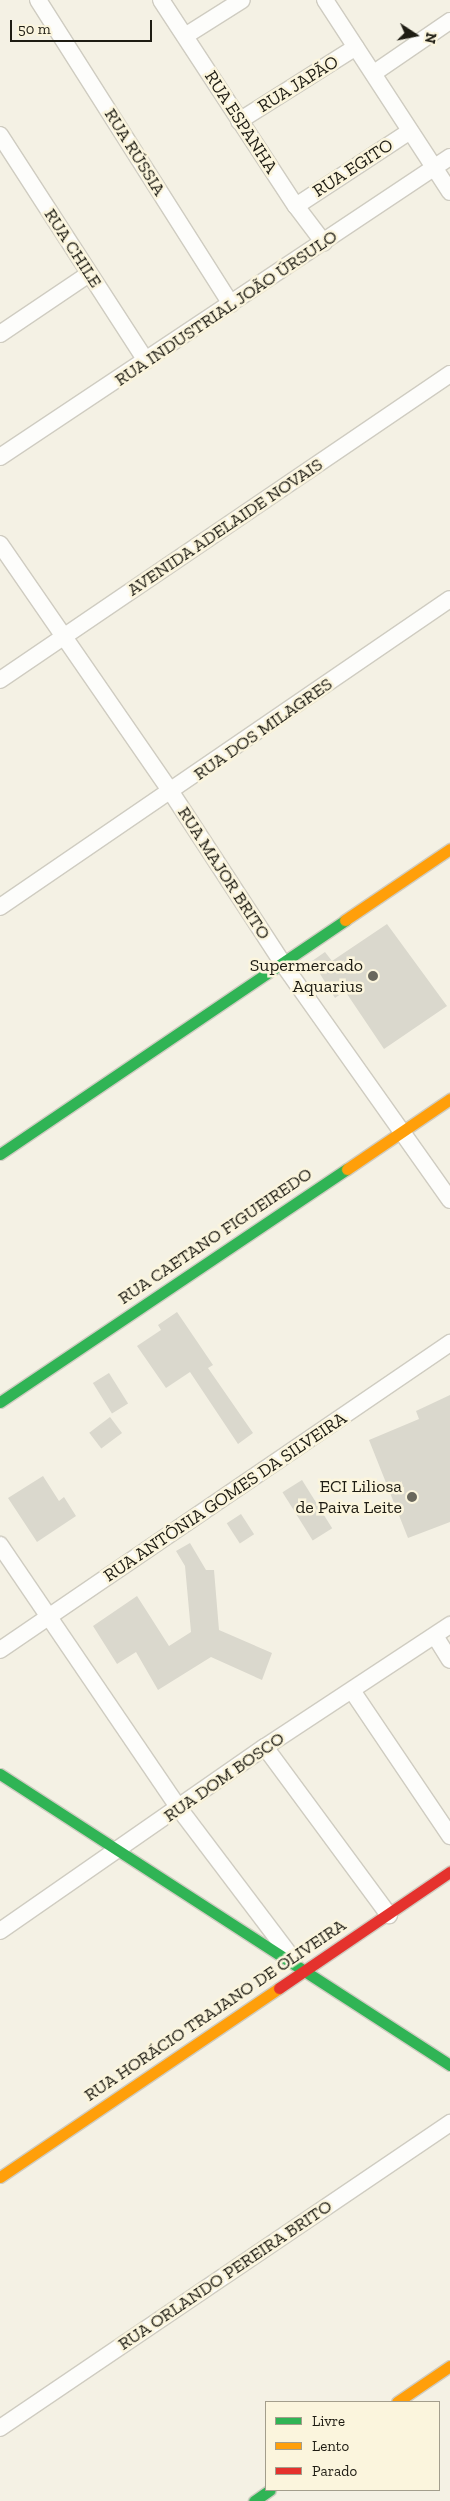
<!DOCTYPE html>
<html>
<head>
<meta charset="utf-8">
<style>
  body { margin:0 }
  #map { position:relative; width:450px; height:2501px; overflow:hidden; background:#f4f1e4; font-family:"Zilla Slab",serif }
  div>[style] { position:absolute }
  .building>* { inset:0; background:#dad8cd; transform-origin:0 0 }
  .roads { filter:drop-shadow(1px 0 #cfccc1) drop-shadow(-1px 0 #cfccc1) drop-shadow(0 1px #cfccc1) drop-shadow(0 -1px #cfccc1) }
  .street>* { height:16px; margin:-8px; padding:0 8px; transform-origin:8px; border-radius:8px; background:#fdfdfb }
  .fast>* { height:11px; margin:-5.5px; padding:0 5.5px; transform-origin:5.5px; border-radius:5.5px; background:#30b455 }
  .slow>* { height:11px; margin:-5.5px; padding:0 5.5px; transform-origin:5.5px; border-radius:5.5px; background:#ff9f0a }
  .jam>* { height:11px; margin:-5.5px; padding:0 5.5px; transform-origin:5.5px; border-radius:5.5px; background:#e5322d }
  .dots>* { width:14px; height:14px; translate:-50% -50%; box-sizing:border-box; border:2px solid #fbf5dd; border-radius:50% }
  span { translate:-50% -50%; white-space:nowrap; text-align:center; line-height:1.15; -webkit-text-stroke:5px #fbf5dd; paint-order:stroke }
  .street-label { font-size:18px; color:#1e1c13 }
  .poi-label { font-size:18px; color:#1e1c13 }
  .right { translate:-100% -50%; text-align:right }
  .legend { position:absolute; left:265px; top:2401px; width:175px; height:90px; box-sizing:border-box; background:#fbf5dd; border:1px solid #a39e8c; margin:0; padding:6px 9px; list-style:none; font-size:15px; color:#1e1c13 }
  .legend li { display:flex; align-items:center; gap:10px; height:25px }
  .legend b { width:25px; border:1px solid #a39e8c }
  .north { position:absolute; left:390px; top:10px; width:50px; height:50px; -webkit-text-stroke:4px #fbf5dd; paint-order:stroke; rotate:101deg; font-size:14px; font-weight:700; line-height:20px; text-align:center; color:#1e1c13 }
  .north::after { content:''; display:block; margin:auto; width:18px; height:22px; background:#1e1c13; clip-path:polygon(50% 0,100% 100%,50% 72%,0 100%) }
  .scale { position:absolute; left:10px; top:20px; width:142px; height:22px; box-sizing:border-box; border:2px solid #1e1c13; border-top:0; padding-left:6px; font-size:15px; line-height:18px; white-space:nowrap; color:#1e1c13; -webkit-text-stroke:4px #fbf5dd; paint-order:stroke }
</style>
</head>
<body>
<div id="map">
  <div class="building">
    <div style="clip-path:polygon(387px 924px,447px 1006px,384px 1049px,345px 991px,335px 998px,312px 961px,325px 952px,332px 961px)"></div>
    <div style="clip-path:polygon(177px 1312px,213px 1365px,208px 1368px,253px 1433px,238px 1444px,190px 1372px,166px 1388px,137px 1346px,161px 1330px,158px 1325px)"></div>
    <div style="left:109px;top:1373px;width:36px;height:19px;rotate:58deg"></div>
    <div style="clip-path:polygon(450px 1395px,450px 1522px,408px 1538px,369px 1440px,419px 1419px,416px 1411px)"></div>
    <div style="left:110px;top:1417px;width:20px;height:26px;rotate:53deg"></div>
    <div style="clip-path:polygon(43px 1476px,59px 1501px,64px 1497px,76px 1516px,37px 1542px,8px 1498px)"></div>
    <div style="left:302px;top:1480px;width:57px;height:23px;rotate:58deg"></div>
    <div style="left:241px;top:1514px;width:24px;height:17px;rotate:57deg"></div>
    <div style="clip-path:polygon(190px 1543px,206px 1570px,214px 1570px,219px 1630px,272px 1653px,262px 1680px,211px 1657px,158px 1690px,136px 1652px,117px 1664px,93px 1626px,137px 1596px,169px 1646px,191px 1632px,185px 1566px,176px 1551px)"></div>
  </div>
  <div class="roads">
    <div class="street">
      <div style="left:38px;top:0;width:360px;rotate:57.6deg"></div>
      <div style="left:161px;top:0;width:246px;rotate:56.8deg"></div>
      <div style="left:296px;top:206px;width:46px;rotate:52.9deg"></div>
      <div style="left:325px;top:0;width:229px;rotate:56.9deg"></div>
      <div style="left:185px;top:36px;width:67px;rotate:-32.3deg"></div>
      <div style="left:374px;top:73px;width:92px;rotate:-34.4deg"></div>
      <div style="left:239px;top:121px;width:138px;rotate:-32.3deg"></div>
      <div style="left:0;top:135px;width:269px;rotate:57.1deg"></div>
      <div style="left:296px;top:206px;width:136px;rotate:-33.3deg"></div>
      <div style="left:0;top:334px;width:107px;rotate:-34deg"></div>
      <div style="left:0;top:457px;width:541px;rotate:-33.69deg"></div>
      <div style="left:0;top:544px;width:301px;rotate:55.4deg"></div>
      <div style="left:171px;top:792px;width:205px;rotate:56.9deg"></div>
      <div style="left:283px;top:964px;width:289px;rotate:54.7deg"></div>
      <div style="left:0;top:680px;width:544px;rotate:-34.22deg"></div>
      <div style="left:0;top:907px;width:545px;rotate:-34.39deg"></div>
      <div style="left:0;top:1545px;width:317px;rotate:55.8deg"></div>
      <div style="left:178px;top:1807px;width:191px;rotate:52.9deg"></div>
      <div style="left:435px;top:1636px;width:28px;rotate:58deg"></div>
      <div style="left:0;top:1650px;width:545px;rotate:-34.3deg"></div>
      <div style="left:353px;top:1692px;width:174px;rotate:56deg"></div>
      <div style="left:265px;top:1747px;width:209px;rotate:53.6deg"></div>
      <div style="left:0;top:1931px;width:323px;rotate:-34.8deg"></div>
      <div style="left:265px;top:1747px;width:222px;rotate:-33.4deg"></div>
      <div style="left:0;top:2428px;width:544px;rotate:-34.13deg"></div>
    </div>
    <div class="fast">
      <div style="left:0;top:1154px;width:417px;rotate:-34.1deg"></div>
      <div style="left:0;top:1402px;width:418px;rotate:-33.9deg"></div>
      <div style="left:0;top:1774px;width:536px;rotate:32.89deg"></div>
      <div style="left:254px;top:2501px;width:19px;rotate:-35deg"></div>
    </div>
    <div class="slow">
      <div style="left:345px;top:920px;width:127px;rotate:-34.1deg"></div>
      <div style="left:347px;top:1169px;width:125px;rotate:-34.2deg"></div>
      <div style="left:0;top:2177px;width:337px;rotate:-34.1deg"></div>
      <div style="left:397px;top:2402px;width:64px;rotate:-34.2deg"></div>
    </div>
    <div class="jam">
      <div style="left:279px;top:1988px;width:207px;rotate:-34.2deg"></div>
    </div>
  </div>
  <div class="dots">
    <div style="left:373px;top:976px;background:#69675c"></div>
    <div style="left:412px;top:1497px;background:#69675c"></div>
  </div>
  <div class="street-label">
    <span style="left:298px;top:84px;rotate:-32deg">RUA JAPÃO</span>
    <span style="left:241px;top:122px;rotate:57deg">RUA ESPANHA</span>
    <span style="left:135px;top:152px;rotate:58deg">RUA RÚSSIA</span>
    <span style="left:353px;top:168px;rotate:-33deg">RUA EGITO</span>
    <span style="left:73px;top:248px;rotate:57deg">RUA CHILE</span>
    <span style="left:226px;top:308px;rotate:-34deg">RUA INDUSTRIAL JOÃO ÚRSULO</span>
    <span style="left:225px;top:527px;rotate:-34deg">AVENIDA ADELAIDE NOVAIS</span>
    <span style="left:263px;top:729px;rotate:-35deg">RUA DOS MILAGRES</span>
    <span style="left:224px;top:873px;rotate:57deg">RUA MAJOR BRITO</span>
    <span style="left:215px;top:1236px;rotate:-34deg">RUA CAETANO FIGUEIREDO</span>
    <span style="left:225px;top:1497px;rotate:-34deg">RUA ANTÔNIA GOMES DA SILVEIRA</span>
    <span style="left:224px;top:1777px;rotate:-35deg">RUA DOM BOSCO</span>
    <span style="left:215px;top:2010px;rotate:-34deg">RUA HORÁCIO TRAJANO DE OLIVEIRA</span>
    <span style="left:225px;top:2275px;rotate:-34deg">RUA ORLANDO PEREIRA BRITO</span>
  </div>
  <div class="poi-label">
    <span class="right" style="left:363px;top:976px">Supermercado<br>Aquarius</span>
    <span class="right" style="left:402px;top:1497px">ECI Liliosa<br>de Paiva Leite</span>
  </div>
  <ul class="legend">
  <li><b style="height:6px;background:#30b455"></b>Livre</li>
  <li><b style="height:6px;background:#ff9f0a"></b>Lento</li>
  <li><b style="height:6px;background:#e5322d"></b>Parado</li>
  </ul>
  <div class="north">N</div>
  <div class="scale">50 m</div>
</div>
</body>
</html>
